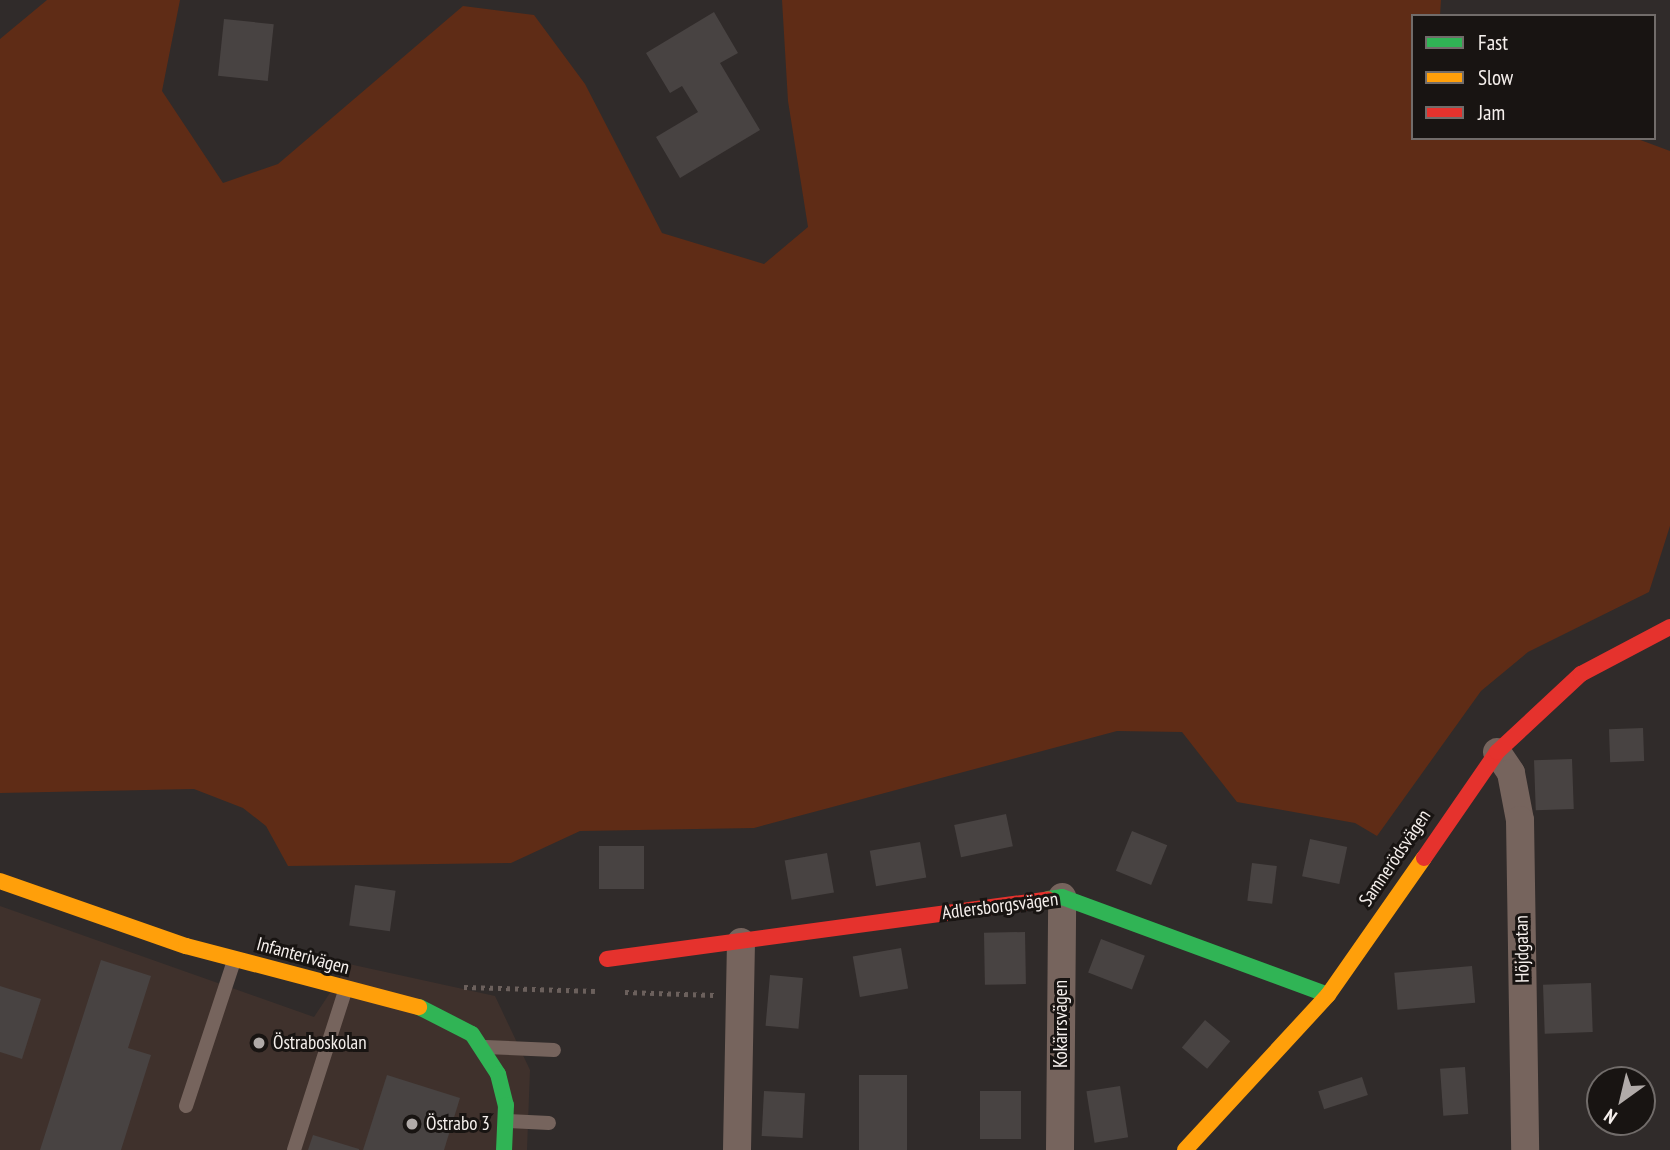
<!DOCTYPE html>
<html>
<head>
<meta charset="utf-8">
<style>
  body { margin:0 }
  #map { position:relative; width:1670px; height:1150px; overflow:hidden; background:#302b2a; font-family:"PT Sans Narrow",sans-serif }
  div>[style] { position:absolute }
  .built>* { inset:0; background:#3f312c }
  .green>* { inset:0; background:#5f2c16 }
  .building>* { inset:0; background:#484342; transform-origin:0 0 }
  .path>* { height:4.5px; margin-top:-2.25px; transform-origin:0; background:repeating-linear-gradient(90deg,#6b605c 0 3.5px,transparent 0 8.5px) }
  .lane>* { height:14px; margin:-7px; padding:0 7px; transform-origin:7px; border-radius:7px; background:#76645d }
  .street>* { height:28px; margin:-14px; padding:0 14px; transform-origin:14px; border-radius:14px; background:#76645d }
  .fast>* { height:16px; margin:-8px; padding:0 8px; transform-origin:8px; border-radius:8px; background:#30b455 }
  .slow>* { height:16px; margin:-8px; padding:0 8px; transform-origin:8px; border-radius:8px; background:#ff9f0a }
  .jam>* { height:16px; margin:-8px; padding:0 8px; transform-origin:8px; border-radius:8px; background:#e5322d }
  .dots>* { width:19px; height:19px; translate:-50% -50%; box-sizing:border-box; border:4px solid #181412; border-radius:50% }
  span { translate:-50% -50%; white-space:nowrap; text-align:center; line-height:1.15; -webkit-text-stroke:6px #181412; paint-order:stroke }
  .street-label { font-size:19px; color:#f6f0ed }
  .poi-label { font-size:19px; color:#f6f0ed }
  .left { translate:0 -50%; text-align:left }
  .legend { position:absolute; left:1411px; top:14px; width:245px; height:126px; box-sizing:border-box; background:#181412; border:2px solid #716c6a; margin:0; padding:9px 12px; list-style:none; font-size:21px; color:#f6f0ed }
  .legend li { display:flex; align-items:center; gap:14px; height:35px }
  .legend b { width:35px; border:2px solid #716c6a }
  .north { position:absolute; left:1586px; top:1066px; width:70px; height:70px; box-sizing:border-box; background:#181412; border:2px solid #716c6a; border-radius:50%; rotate:214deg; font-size:19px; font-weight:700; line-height:28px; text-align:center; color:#f6f0ed }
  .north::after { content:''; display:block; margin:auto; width:24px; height:32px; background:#b1aba9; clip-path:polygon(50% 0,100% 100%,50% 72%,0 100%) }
</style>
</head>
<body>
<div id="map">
  <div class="built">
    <div style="clip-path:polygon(0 906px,314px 1017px,349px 964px,495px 996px,530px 1070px,527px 1150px,0 1150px)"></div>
  </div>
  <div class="green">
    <div style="clip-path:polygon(47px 0,180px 0,162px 91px,223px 183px,278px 164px,463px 6px,534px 15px,585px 84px,662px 233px,764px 264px,808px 227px,788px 101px,782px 0,1441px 0,1440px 16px,1413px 16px,1413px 138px,1635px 138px,1670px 151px,1670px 526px,1649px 592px,1528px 652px,1481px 691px,1377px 836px,1355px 823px,1237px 802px,1182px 732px,1117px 731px,754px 828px,580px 831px,511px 863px,288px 866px,266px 826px,243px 808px,194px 789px,0 793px,0 39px)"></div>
  </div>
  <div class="building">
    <div style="clip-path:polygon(714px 12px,738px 53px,720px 63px,760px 130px,680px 178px,656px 137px,698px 112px,682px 86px,670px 93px,646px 53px)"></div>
    <div style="left:224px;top:19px;width:50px;height:57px;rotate:6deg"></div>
    <div style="left:1643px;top:728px;width:33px;height:34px;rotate:88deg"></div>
    <div style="left:1572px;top:759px;width:50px;height:38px;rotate:88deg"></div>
    <div style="left:1006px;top:814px;width:33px;height:53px;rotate:78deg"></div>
    <div style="left:1132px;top:831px;width:38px;height:43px;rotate:22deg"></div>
    <div style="left:1310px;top:839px;width:38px;height:38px;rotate:12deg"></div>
    <div style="left:920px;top:842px;width:36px;height:51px;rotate:80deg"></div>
    <div style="left:599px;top:846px;width:45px;height:43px"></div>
    <div style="left:827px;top:853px;width:40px;height:43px;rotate:80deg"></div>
    <div style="left:1252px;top:863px;width:25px;height:38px;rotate:7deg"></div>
    <div style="left:355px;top:885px;width:41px;height:41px;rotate:8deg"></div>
    <div style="left:1025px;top:932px;width:52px;height:41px;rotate:89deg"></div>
    <div style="left:1101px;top:939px;width:47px;height:36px;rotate:21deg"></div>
    <div style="left:901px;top:948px;width:41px;height:49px;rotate:80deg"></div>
    <div style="clip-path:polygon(101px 960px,151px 976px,128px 1048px,151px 1055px,121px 1150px,40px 1150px)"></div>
    <div style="left:1472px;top:966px;width:37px;height:78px;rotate:85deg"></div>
    <div style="left:770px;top:975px;width:33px;height:51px;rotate:5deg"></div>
    <div style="left:1591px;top:983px;width:49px;height:48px;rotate:88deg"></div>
    <div style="clip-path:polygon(0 986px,41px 999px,22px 1059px,0 1052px)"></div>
    <div style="left:1205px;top:1020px;width:33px;height:36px;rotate:40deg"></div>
    <div style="left:1465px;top:1067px;width:47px;height:25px;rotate:86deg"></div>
    <div style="clip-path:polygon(387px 1075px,460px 1098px,444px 1150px,363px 1150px)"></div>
    <div style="left:907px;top:1075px;width:75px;height:48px;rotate:90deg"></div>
    <div style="left:1362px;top:1077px;width:19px;height:46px;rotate:72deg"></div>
    <div style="left:1120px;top:1086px;width:52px;height:34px;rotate:81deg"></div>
    <div style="left:764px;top:1091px;width:41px;height:45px;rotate:3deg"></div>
    <div style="left:980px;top:1091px;width:41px;height:48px"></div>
    <div style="clip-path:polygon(313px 1135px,359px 1149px,359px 1150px,308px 1150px)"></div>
  </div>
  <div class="path">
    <div style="left:464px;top:987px;width:131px;rotate:1.7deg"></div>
    <div style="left:625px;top:992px;width:89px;rotate:1.9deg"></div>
  </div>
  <div class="lane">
    <div style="left:485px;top:1047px;width:69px;rotate:2.5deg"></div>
    <div style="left:186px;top:1106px;width:153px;rotate:-71.7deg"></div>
    <div style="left:507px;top:1121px;width:42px;rotate:2.7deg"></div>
    <div style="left:294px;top:1150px;width:167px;rotate:-72.2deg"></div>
  </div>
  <div class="street">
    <div style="left:1497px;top:752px;width:25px;rotate:56deg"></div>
    <div style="left:1511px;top:773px;width:48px;rotate:79.2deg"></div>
    <div style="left:1520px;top:820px;width:330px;rotate:89.1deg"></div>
    <div style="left:737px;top:1150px;width:208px;rotate:-88.9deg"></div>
    <div style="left:1060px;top:1150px;width:253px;rotate:-89.5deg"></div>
  </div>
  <div class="fast">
    <div style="left:1048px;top:899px;width:14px;rotate:-8deg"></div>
    <div style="left:1062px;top:897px;width:283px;rotate:20.2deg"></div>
    <div style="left:419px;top:1007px;width:59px;rotate:27deg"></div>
    <div style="left:472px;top:1034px;width:48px;rotate:57deg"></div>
    <div style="left:498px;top:1074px;width:32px;rotate:76deg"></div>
    <div style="left:506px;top:1105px;width:45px;rotate:92.5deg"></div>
  </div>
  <div class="slow">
    <div style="left:0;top:881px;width:197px;rotate:19.3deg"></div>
    <div style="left:186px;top:946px;width:241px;rotate:14.7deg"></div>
    <div style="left:1185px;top:1150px;width:211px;rotate:-47.3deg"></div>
    <div style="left:1328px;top:995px;width:167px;rotate:-55deg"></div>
  </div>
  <div class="jam">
    <div style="left:1424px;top:858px;width:129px;rotate:-55.4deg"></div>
    <div style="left:1497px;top:752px;width:115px;rotate:-42.9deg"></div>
    <div style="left:1581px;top:674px;width:101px;rotate:-27.8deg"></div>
    <div style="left:607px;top:959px;width:445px;rotate:-7.7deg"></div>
  </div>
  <div class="dots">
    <div style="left:259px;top:1043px;background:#b1aba9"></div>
    <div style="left:412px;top:1124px;background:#b1aba9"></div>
  </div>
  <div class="street-label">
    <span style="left:1395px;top:858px;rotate:-56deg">Samnerödsvägen</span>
    <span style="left:1000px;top:906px;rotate:-7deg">Adlersborgsvägen</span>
    <span style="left:1522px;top:949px;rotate:-91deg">Höjdgatan</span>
    <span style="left:303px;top:956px;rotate:15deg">Infanterivägen</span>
    <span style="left:1061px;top:1024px;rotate:-90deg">Kokärrsvägen</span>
  </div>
  <div class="poi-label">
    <span class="left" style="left:273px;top:1043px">Östraboskolan</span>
    <span class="left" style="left:426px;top:1124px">Östrabo 3</span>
  </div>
  <ul class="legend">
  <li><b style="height:9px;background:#30b455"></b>Fast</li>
  <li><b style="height:9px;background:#ff9f0a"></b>Slow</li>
  <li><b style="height:9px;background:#e5322d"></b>Jam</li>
  </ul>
  <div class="north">N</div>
</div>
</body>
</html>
